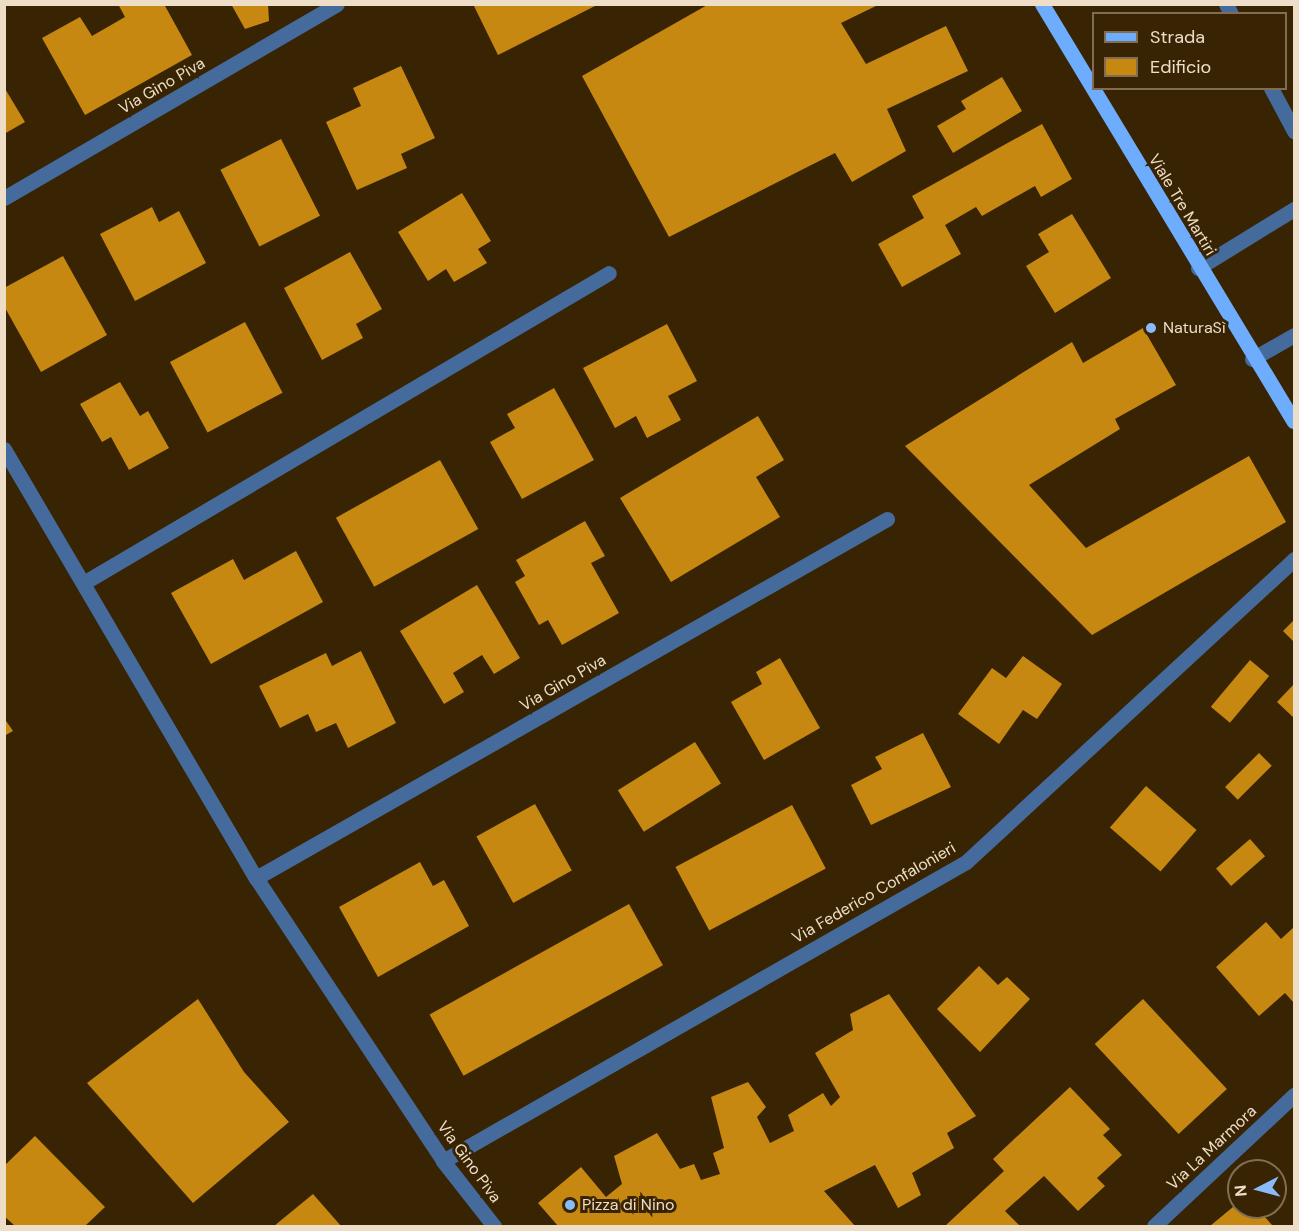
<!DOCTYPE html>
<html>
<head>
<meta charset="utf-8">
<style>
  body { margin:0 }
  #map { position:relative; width:1299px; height:1231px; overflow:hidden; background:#382403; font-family:"DM Sans",sans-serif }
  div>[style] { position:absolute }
  .building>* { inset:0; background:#c68810; transform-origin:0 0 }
  .minor>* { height:15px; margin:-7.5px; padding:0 7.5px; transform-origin:7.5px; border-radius:7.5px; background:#456b9c }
  .major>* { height:15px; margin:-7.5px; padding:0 7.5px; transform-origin:7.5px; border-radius:7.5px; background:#6eacfd }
  .dots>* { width:16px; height:16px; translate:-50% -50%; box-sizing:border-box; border:3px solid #382403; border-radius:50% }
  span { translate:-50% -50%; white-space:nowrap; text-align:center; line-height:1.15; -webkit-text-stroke:6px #382403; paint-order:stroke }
  .street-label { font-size:16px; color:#eedec8 }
  .poi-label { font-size:16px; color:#eedec8 }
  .left { translate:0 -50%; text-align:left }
  .frame { position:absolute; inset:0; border:6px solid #eedec8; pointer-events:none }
  .legend { position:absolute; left:1092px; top:12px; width:195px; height:78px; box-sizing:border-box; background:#382403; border:2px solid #816e52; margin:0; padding:8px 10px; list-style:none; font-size:18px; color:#eedec8 }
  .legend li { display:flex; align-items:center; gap:12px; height:30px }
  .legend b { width:30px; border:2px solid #816e52 }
  .north { position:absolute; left:1227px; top:1159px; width:60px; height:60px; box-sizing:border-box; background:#382403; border:2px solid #816e52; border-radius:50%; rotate:264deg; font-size:16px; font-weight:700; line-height:24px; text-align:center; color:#eedec8 }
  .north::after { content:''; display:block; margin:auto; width:21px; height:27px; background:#89bafc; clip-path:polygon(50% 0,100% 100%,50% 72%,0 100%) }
</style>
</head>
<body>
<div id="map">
  <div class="building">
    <div style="clip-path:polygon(118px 4px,164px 4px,192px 55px,85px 115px,42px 38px,80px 17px,92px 36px,125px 17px)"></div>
    <div style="clip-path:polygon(231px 4px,268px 4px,269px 21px,245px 29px)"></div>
    <div style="clip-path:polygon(473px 4px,599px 4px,498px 55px)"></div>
    <div style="clip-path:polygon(709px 4px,880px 4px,841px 23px,866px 64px,946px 26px,968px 71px,887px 109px,906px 151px,852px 182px,835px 153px,669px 237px,582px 76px)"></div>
    <div style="clip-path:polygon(401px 66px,435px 138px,401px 154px,407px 168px,357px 190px,326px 122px,361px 106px,353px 88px)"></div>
    <div style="clip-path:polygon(1002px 77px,1022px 111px,953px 153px,937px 126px,966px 109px,961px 101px)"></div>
    <div style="clip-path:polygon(4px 87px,25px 122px,4px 134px)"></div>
    <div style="clip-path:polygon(1042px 124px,1072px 179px,1041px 197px,1035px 186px,982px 216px,976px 207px,945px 225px,961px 254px,902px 287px,878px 244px,924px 218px,912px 196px)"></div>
    <div style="left:281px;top:139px;width:86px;height:68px;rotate:63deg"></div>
    <div style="clip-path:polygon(462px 193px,491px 241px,478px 249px,487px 263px,454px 282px,446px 269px,428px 281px,398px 232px)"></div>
    <div style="clip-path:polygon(152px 207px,159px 222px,179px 211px,206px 263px,135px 301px,100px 234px)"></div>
    <div style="clip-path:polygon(1072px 214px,1111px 278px,1055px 313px,1026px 266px,1049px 252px,1038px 234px)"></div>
    <div style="clip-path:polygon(350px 252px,382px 309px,356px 324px,363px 338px,322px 360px,284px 288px)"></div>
    <div style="clip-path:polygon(63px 256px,107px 335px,41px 372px,4px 306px,4px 288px)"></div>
    <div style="left:245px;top:322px;width:80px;height:85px;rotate:62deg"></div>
    <div style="clip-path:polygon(667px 324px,697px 381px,668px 396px,681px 420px,647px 438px,636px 416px,615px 428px,583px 368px)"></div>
    <div style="clip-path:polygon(1143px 328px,1176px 385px,1115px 419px,1120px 429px,1029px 485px,1086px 548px,1249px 456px,1286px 522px,1092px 635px,905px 446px,1072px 342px,1083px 363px)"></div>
    <div style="clip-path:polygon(120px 382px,140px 416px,148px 411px,169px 448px,129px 470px,111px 437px,102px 442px,80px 404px)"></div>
    <div style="clip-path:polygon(554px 388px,594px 460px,522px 499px,490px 442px,515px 428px,507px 414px)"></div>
    <div style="clip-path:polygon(758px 416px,784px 460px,756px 477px,780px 517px,671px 582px,620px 498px)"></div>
    <div style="left:440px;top:460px;width:79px;height:119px;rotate:61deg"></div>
    <div style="clip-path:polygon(585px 521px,605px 556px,591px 563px,619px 613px,562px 645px,548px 620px,539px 625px,515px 582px,525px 576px,516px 560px)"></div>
    <div style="clip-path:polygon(296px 551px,323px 602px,211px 664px,171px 593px,233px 559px,244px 580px)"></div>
    <div style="clip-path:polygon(477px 585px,520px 658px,494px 674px,482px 655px,453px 673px,464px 692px,444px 704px,400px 631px)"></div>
    <div style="clip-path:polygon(1294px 620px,1294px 642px,1283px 631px)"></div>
    <div style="clip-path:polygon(361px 651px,396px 723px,348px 748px,336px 723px,316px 732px,308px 714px,280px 728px,259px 686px,326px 653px,332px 666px)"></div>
    <div style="clip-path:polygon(1023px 656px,1062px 684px,1037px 719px,1023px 710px,999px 744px,958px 714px,992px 668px,1006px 678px)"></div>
    <div style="clip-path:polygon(780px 658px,820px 728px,764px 760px,731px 702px,762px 684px,756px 672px)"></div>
    <div style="left:1250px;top:660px;width:25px;height:61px;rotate:40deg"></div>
    <div style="clip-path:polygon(1294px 684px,1294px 718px,1277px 702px)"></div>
    <div style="clip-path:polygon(4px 718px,13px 731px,4px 736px)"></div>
    <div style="clip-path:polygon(923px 733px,951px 787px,871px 825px,851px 785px,882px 769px,875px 757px)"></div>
    <div style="left:695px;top:742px;width:49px;height:91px;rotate:58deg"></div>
    <div style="left:1259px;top:753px;width:18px;height:48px;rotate:45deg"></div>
    <div style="left:1146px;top:786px;width:67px;height:55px;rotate:41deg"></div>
    <div style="left:535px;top:804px;width:76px;height:67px;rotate:61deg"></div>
    <div style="left:792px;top:805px;width:72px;height:132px;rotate:62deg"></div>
    <div style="left:1250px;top:839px;width:23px;height:45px;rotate:49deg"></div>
    <div style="clip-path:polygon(420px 862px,433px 886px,444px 880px,469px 926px,378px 977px,339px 907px)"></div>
    <div style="left:629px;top:904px;width:70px;height:228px;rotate:61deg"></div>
    <div style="clip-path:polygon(1266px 922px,1281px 939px,1294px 927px,1294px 1003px,1285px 993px,1259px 1016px,1216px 967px)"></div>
    <div style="clip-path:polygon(979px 966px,998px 985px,1007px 977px,1030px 999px,980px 1052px,937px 1009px)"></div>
    <div style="clip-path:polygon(889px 994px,976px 1116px,947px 1133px,954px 1148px,912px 1173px,921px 1195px,898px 1208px,875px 1165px,824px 1191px,855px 1226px,558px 1226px,538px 1203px,581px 1167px,606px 1197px,622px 1184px,614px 1156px,657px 1133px,680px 1169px,694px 1164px,701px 1180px,720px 1174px,713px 1153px,724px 1148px,711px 1097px,748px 1082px,766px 1107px,757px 1117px,770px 1143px,794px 1131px,788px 1115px,823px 1093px,831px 1106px,840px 1097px,815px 1053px,853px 1030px,850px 1014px)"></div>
    <div style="clip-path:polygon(198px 999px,244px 1072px,289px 1122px,193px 1203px,87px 1083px)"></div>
    <div style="left:1143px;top:999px;width:123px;height:66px;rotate:47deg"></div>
    <div style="clip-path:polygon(1070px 1087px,1110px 1129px,1103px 1135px,1122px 1155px,1097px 1178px,1105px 1186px,1078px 1211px,1044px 1176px,1005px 1211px,1020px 1226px,945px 1226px,1004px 1171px,993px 1159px)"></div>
    <div style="clip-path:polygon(35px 1136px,105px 1207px,85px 1226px,15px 1226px,4px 1216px,4px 1166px)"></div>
    <div style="clip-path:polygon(313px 1194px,341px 1226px,274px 1226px)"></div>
    <div style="clip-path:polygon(1239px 1202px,1239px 1207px,1256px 1207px,1273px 1226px,1210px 1226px)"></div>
  </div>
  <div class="minor">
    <div style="left:1226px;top:4px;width:11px;rotate:63deg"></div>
    <div style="left:1271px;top:88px;width:49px;rotate:61.9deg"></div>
    <div style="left:4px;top:198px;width:385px;rotate:-30.2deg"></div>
    <div style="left:1198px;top:268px;width:113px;rotate:-31.6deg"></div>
    <div style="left:1252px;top:359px;width:48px;rotate:-29.7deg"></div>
    <div style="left:4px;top:449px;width:498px;rotate:59.6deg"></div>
    <div style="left:256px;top:878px;width:339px;rotate:56.5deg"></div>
    <div style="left:443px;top:1161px;width:83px;rotate:51.9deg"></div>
    <div style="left:85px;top:582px;width:608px;rotate:-30.53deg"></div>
    <div style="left:256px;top:878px;width:726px;rotate:-29.64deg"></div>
    <div style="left:443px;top:1161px;width:602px;rotate:-29.76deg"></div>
    <div style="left:966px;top:862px;width:447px;rotate:-42.7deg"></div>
    <div style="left:1154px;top:1226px;width:192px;rotate:-43.1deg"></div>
  </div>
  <div class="major">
    <div style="left:1042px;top:4px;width:487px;rotate:58.9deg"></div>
  </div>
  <div class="dots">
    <div style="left:1151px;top:328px;background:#89bafc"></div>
    <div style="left:570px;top:1205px;background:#89bafc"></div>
  </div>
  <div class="street-label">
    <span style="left:162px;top:86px;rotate:-30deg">Via Gino Piva</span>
    <span style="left:1182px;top:205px;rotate:59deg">Viale Tre Martiri</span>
    <span style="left:563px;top:683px;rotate:-30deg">Via Gino Piva</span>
    <span style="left:874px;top:893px;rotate:-30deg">Via Federico Confalonieri</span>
    <span style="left:1212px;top:1148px;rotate:-43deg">Via La Marmora</span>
    <span style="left:469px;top:1162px;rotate:54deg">Via Gino Piva</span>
  </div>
  <div class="poi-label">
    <span class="left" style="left:1163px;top:328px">NaturaSì</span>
    <span class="left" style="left:582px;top:1205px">Pizza di Nino</span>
  </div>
  <div class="frame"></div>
  <ul class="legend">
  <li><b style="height:8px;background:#6eacfd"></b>Strada</li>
  <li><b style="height:16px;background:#c68810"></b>Edificio</li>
  </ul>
  <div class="north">N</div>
</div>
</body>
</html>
